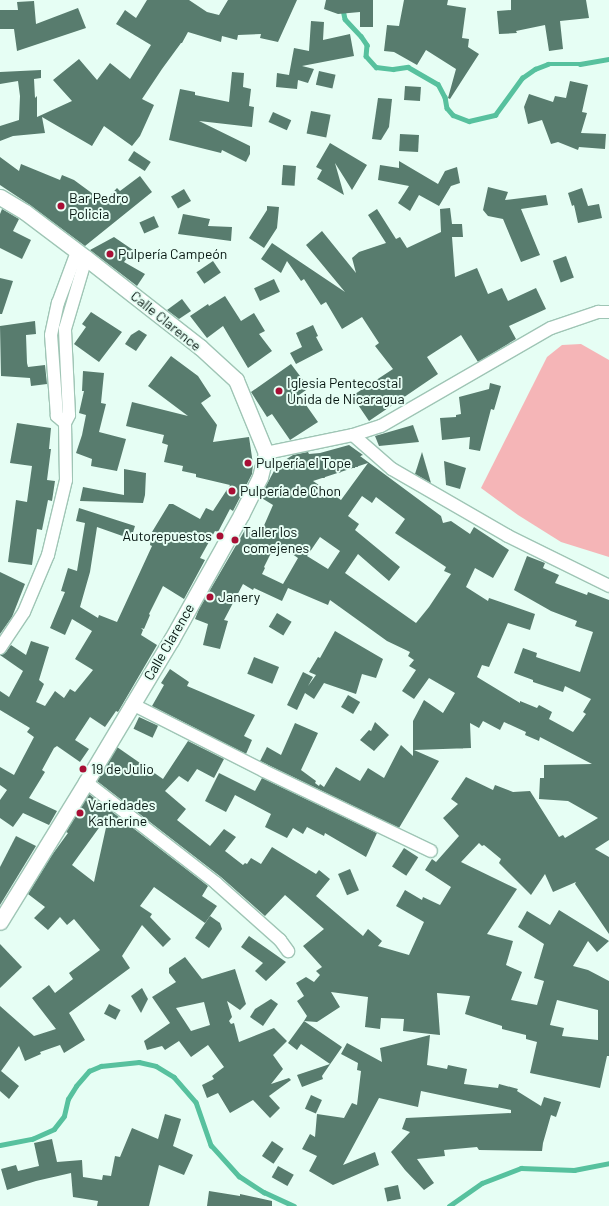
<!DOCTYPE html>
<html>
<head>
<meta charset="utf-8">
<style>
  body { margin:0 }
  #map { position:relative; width:609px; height:1206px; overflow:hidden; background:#e6fef4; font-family:Barlow,sans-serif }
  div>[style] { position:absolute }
  .green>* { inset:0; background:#f5b5b7 }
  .stream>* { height:4.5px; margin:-2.25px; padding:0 2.25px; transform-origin:2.25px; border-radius:2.25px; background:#57c19e }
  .building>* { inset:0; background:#587c6e; transform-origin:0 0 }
  .roads { filter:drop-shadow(1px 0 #9fc5b5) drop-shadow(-1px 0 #9fc5b5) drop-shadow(0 1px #9fc5b5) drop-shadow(0 -1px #9fc5b5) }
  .minor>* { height:12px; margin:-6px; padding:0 6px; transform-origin:6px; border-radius:6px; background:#fff }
  .tertiary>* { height:15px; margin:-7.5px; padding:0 7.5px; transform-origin:7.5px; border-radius:7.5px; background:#fff }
  .dots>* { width:11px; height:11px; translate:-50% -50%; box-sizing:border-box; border:2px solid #e6fef4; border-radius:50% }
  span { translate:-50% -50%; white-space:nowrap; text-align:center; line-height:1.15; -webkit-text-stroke:4px #e6fef4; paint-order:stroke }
  .poi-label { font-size:14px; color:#071611 }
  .left { translate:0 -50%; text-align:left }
  .right { translate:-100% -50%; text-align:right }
  .street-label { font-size:14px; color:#071611 }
</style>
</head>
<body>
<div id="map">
  <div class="green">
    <div style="clip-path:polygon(581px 344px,609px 360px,609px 557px,561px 542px,518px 515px,481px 488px,547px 357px,562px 345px)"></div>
  </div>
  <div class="stream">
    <div style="left:341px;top:0;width:19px;rotate:78deg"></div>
    <div style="left:345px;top:19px;width:23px;rotate:47deg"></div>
    <div style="left:361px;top:36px;width:11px;rotate:56deg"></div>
    <div style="left:367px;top:45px;width:11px;rotate:95deg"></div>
    <div style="left:366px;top:56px;width:15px;rotate:48deg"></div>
    <div style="left:376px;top:67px;width:17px;rotate:7deg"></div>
    <div style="left:393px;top:69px;width:15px;rotate:-8deg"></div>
    <div style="left:408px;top:67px;width:34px;rotate:30deg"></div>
    <div style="left:438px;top:84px;width:15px;rotate:62deg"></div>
    <div style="left:445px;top:97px;width:11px;rotate:80deg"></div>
    <div style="left:447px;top:108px;width:9px;rotate:49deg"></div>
    <div style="left:453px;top:115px;width:17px;rotate:21deg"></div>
    <div style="left:469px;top:121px;width:27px;rotate:-13deg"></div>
    <div style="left:495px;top:115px;width:46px;rotate:-53.9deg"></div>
    <div style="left:522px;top:78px;width:16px;rotate:-35deg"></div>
    <div style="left:535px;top:69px;width:14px;rotate:-21deg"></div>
    <div style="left:548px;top:64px;width:32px"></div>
    <div style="left:580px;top:64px;width:29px;rotate:-10deg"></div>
    <div style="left:0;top:1145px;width:33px;rotate:-11deg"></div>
    <div style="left:32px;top:1139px;width:24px;rotate:-24deg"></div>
    <div style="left:54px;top:1129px;width:16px;rotate:-52deg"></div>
    <div style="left:64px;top:1116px;width:17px;rotate:-77deg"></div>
    <div style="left:68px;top:1099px;width:15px;rotate:-58deg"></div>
    <div style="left:76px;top:1086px;width:20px;rotate:-49deg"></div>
    <div style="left:89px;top:1071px;width:13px;rotate:-23deg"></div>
    <div style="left:101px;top:1066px;width:38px;rotate:-6deg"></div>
    <div style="left:139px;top:1062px;width:17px;rotate:13deg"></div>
    <div style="left:156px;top:1066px;width:21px;rotate:31deg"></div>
    <div style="left:174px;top:1077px;width:33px;rotate:49deg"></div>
    <div style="left:196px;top:1102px;width:46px;rotate:70.8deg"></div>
    <div style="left:211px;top:1145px;width:42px;rotate:47.9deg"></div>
    <div style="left:239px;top:1176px;width:30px;rotate:33deg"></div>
    <div style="left:264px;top:1192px;width:33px;rotate:25deg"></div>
    <div style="left:449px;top:1206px;width:40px;rotate:-34.9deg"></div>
    <div style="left:482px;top:1183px;width:42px;rotate:-21deg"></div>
    <div style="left:521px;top:1168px;width:53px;rotate:2.2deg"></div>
    <div style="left:574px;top:1170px;width:36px;rotate:-11deg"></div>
  </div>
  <div class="building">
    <div style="clip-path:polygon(147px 0,189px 0,207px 12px,219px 15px,228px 0,297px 0,278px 42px,260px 38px,261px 34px,238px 35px,237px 40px,222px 36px,221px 42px,188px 32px,182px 43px,181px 43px,162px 69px,142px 99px,154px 105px,140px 136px,132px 146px,104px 126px,92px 146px,42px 117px,45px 133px,13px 136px,0 141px,0 126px,19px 120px,20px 96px,18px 81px,0 84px,0 72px,41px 70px,41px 78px,34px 79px,35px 98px,37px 96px,37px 117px,72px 101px,53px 80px,79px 59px,97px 80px,110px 63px,130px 79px,151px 45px,116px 24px,125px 10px,136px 18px)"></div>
    <div style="clip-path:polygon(326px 0,373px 0,373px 27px,360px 27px,360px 12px,338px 14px,324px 9px)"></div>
    <div style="clip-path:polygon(404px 0,448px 0,447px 5px,466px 8px,462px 38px,469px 39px,468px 47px,479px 54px,450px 99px,448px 98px,456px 69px,426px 50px,417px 65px,394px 52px,384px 51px,387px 25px,399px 26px)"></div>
    <div style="clip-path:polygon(511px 0,586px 0,589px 18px,560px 21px,563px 49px,549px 51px,545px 25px,516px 31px,517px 33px,499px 34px,497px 11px,511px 10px)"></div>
    <div style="clip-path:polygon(34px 1px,36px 24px,78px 8px,86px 28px,17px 51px,14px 29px,0 29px,0 10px,18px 10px,17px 2px)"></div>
    <div style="clip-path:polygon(311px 21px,324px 22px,323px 40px,350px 34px,354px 56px,302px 66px,314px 69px,308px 83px,298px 80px,297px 89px,276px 87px,277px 73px,289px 75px,294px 48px,309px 51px)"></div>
    <div style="left:319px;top:71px;width:17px;height:14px;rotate:13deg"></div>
    <div style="clip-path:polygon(232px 72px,244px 73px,243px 87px,251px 89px,249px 106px,254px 107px,252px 127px,199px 121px,250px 146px,250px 154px,246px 162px,222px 150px,221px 153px,169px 140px,180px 89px,195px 92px,195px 95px,229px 102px)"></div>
    <div style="clip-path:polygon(570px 81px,588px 85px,582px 112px,587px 113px,581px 133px,606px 134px,605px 149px,579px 147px,578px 150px,558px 142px,551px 144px,542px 120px,528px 124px,524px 107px,529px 94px,553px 102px,555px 96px,566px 98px)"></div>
    <div style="left:405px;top:86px;width:16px;height:14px;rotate:4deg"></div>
    <div style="clip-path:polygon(378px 98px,392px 99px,389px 127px,381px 140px,372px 139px)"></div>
    <div style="left:311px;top:111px;width:20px;height:23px;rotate:11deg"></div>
    <div style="left:273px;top:112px;width:20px;height:11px;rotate:24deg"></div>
    <div style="left:400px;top:134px;width:19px;height:17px;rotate:3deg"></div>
    <div style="clip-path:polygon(330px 143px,367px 165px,352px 190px,335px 163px,344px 195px,317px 179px,322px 170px,316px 167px)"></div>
    <div style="left:134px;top:151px;width:20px;height:11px;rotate:33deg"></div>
    <div style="clip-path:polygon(0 157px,19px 171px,21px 164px,60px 180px,62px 175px,74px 180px,104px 202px,117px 188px,120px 191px,140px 176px,152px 192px,85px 246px,30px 205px,0 185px)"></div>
    <div style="clip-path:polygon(399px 161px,438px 184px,445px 171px,457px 167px,460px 183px,451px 186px,439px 206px,419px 195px,410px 211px,398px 203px,409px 186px,378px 180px,380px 165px,399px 168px)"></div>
    <div style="left:283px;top:165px;width:13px;height:20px;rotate:4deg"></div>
    <div style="clip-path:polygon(488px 187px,508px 192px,505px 200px,546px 195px,548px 205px,521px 209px,540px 255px,521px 262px,503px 219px,488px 216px,483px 210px)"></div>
    <div style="clip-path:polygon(582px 188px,588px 206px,599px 204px,602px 218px,578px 223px,574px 205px,572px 206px,568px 193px)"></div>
    <div style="left:184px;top:189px;width:14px;height:15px;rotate:60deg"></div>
    <div style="clip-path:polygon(267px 206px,279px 207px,277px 228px,264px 248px,249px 238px,267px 210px)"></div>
    <div style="clip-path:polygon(450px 208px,452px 224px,462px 224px,463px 237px,452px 237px,455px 277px,477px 268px,488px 294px,502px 288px,508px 301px,536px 288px,546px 309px,509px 326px,516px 339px,478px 362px,461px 335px,427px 357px,438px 374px,369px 421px,352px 396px,393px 369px,375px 346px,379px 343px,362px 317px,342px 329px,326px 302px,321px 305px,304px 279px,301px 281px,287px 261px,281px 273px,261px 259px,272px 243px,345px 292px,306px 245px,322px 231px,356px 273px,352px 258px,359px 252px,386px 243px,368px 215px,377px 209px,396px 239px,400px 237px,407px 248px,441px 232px,440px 209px)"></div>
    <div style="clip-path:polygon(2px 209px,19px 219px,13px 231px,31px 240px,22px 259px,0 248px,0 214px)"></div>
    <div style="clip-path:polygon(183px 214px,210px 219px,208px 226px,232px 227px,231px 241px,178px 234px)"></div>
    <div style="left:154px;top:216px;width:12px;height:16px;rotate:66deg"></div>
    <div style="clip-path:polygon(114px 237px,133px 250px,124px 262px,145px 274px,137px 286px,90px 250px)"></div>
    <div style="left:566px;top:256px;width:23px;height:14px;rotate:70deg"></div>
    <div style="left:213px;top:261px;width:14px;height:20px;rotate:56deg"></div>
    <div style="clip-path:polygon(0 278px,13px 281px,2px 314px,0 314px)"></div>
    <div style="left:274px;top:279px;width:14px;height:22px;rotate:65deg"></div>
    <div style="clip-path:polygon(225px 296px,241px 321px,254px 313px,265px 331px,259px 334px,272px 351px,248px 368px,223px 326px,207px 338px,190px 316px,208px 304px,209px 306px)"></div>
    <div style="clip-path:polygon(182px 299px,191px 311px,179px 319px,167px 310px)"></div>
    <div style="clip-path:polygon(91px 312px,122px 332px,99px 362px,74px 344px,86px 327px,82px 324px)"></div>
    <div style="clip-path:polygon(35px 321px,36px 334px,26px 335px,27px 363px,28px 367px,45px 365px,47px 384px,31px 386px,30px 378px,1px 376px,0 326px)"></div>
    <div style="clip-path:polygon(313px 325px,318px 336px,316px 337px,323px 350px,296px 364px,290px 353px,302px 347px,296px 333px)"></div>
    <div style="clip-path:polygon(139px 330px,147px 335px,136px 351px,125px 344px,131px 335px)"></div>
    <div style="clip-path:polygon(171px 356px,198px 376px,211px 396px,201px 403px,217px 425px,213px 442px,249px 437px,253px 464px,252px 474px,234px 509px,233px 511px,230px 509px,218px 532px,215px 531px,200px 558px,205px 560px,184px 599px,163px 586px,149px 614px,150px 615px,144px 629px,141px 628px,143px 630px,141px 635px,157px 645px,118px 712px,116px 711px,105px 727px,90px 717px,75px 740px,89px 749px,80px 762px,57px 746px,54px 748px,42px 770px,45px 772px,29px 798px,57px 811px,49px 825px,23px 813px,13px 827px,0 818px,0 800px,7px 790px,0 785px,0 767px,14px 775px,34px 737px,27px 732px,30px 728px,0 710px,0 691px,9px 697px,23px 671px,0 655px,6px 652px,11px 645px,26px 655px,31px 641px,49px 647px,39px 680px,44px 684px,36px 702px,45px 706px,55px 691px,64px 698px,70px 689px,75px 692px,93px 670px,75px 659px,92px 631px,72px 619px,65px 635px,50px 628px,65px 592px,61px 591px,68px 568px,77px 571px,85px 523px,76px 521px,79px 508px,135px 526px,131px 539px,97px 527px,90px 572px,80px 607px,98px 618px,99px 615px,117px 622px,152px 546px,150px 545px,152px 532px,169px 504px,173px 504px,200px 519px,206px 508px,213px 511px,230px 485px,196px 477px,196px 474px,182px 471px,183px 466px,164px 462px,168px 445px,162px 443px,164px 435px,126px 426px,132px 402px,188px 416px,148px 386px)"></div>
    <div style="clip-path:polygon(291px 364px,309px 388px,299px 395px,318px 422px,290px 440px,272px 414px,267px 417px,251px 392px)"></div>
    <div style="clip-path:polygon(83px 371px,104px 373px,101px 403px,106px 404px,99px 432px,126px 439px,117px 471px,91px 466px,92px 459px,76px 453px,82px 435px,86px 415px,79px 413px,84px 391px,82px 391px)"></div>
    <div style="clip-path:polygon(490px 383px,501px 386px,494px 410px,491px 409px,480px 451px,469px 449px,470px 437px,442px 440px,440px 418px,456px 417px,456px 415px,461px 414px,459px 397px,489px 389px)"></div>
    <div style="clip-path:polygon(17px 423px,51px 428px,49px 449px,51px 449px,47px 480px,55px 481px,52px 501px,48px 500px,42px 530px,37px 529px,32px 565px,8px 562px,16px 500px,27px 502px,32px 466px,10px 463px)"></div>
    <div style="clip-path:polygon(413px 425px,419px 442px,379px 446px,375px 436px)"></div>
    <div style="clip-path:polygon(evenodd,349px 445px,363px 455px,360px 456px,441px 516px,443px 523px,451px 521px,470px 534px,474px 527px,509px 550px,493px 578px,475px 568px,466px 587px,488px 601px,489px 598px,535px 614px,530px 630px,508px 623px,489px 667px,482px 665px,477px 677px,520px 703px,520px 701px,537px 708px,539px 705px,552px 712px,549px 719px,573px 732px,586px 714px,583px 712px,591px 699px,565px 686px,563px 692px,533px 682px,533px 680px,514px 673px,523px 648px,537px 653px,536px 657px,580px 672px,593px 632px,575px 626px,577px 621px,551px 611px,514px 590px,527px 556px,545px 563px,543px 568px,559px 575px,555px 583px,587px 595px,588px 592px,609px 600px,609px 840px,595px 849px,609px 857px,609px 934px,575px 884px,576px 882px,553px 892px,545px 874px,531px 895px,499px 863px,501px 859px,484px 845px,482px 846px,479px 843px,461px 862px,517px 889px,487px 934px,513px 941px,506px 965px,522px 972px,511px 1000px,537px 1005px,544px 981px,534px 978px,544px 944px,518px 927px,527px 911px,550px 925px,559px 910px,609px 941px,597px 952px,588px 941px,573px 966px,588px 970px,609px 981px,609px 1056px,607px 1056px,600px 1088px,530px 1073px,537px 1042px,526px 1039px,526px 1035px,502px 1029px,502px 1026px,465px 1014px,470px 996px,437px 993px,440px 1035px,403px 1031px,404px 1019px,381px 1018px,380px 1029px,365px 1027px,368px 997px,331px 992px,340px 1007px,317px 1022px,304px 1021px,307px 1016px,297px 1001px,304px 996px,296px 983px,306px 977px,314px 982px,320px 975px,316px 971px,322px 967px,303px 946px,324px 929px,285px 895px,265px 916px,221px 877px,97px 781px,117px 747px,163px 779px,188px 741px,224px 759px,214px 778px,197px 769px,188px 782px,179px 776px,165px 791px,186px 809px,177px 820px,210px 846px,224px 829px,236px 837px,225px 851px,243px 865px,245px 863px,247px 864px,251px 858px,261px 864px,272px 847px,316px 874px,319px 870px,330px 879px,316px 896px,363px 936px,368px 929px,382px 941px,378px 946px,409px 955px,424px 922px,396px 906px,405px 890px,422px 900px,423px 897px,440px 905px,451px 887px,425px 870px,432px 859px,436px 862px,459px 836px,443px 818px,458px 804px,451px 799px,466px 777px,493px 790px,495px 785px,513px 792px,530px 791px,559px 837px,563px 835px,565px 838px,598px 818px,568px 801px,539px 799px,540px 778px,544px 778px,544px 765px,592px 764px,540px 737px,539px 741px,525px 735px,526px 732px,504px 722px,500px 730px,483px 721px,479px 728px,470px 723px,471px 748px,414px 750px,439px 761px,399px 828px,260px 761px,267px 747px,281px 755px,295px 723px,318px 733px,301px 770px,316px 781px,315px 783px,319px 786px,320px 784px,324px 787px,336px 767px,360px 781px,368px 768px,384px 778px,401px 745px,413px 756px,413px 721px,424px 700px,443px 713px,455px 693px,429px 678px,414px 699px,402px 691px,416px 670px,409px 666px,414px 660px,408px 656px,410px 652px,387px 641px,330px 600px,328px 605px,288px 588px,282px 601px,254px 588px,253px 590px,243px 584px,224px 620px,228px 621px,220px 649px,203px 645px,208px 624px,195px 619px,199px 609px,245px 530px,259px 537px,273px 505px,260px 497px,274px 471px,277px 472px,285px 460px,293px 455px,308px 452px,309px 454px,320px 453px,349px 445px,368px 463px,341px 500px,313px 481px,368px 463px,349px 445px,362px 496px,372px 503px,376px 497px,405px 519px,395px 533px,446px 567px,444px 571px,451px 574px,429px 607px,416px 623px,345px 573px,358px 554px,389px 581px,400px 567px,355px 530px,359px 524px,348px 516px,362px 496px,349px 445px,320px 537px,340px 551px,328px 569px,307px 556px,320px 537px,349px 445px,276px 543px,298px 558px,283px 584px,262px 574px,265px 568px,264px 567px,276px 543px,349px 445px,557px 1000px,598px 1010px,598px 1040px,562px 1036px,564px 1028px,550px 1025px,557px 1000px)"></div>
    <div style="clip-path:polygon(422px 452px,431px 483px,415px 474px)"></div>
    <div style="clip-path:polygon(444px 461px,466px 468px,460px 489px,446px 485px)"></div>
    <div style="clip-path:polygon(124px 469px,146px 473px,145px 495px,143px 503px,80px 501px,83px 487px,124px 495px)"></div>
    <div style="clip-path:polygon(0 572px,25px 584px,12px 617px,0 634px)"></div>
    <div style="left:277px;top:613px;width:17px;height:16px;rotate:31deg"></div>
    <div style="clip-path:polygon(335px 631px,383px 659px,376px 678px,362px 674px,356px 694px,324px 683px,314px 699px,305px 693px,297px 710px,287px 705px,303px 672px,313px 677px,308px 686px,316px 675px,309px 672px,318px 657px,320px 658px)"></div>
    <div style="left:254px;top:657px;width:27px;height:18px;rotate:22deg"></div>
    <div style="clip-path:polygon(170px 669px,189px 682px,187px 686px,255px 715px,244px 736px,252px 740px,246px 754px,152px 706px,164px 685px,161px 683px)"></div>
    <div style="left:348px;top:695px;width:14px;height:14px;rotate:30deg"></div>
    <div style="left:139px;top:717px;width:21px;height:13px;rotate:25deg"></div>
    <div style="clip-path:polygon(375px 722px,389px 735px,374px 751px,360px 740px,369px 730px,371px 731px)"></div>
    <div style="clip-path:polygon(219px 773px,255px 791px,262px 778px,377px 833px,366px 857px,325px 833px,324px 836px,307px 827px,303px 834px,293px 828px,287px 838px,265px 827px,271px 814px,235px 795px,226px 812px,205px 801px)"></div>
    <div style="clip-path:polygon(evenodd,89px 794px,208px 886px,202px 896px,217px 906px,205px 923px,154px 887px,140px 906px,152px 914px,150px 917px,171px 939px,163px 947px,142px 925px,122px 956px,130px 968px,69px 1013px,85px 1040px,64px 1053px,60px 1045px,40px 1052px,41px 1054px,25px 1061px,19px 1046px,1px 1071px,19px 1086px,9px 1099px,0 1091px,0 1006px,34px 1036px,56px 1029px,32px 998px,49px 985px,55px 993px,73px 979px,69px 973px,100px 950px,74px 919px,67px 925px,60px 917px,48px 930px,34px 918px,45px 907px,28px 894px,52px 855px,68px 833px,66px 832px,89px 794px,109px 814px,94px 882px,72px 865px,109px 814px)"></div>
    <div style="clip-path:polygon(16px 836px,36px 846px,0 905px,0 867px)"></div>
    <div style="left:404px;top:848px;width:17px;height:22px;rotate:33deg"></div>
    <div style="left:350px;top:869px;width:23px;height:13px;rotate:67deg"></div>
    <div style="clip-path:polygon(210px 916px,220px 923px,222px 929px,209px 948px,195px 938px)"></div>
    <div style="clip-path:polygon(249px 936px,286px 962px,266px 981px,255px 971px,263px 963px,241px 947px)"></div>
    <div style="clip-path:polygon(0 944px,22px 967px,0 988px)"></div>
    <div style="clip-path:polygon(evenodd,185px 957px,202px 979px,235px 969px,246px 1004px,240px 1010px,227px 1001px,232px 1017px,229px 1021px,231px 1024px,234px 1023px,239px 1042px,274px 1028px,287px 1041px,273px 1055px,283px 1069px,271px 1084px,289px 1078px,291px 1080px,269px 1096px,280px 1108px,270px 1118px,253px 1100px,230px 1113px,218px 1093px,207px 1098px,202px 1085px,214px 1079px,212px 1076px,224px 1067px,208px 1045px,191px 1057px,179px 1041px,165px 1050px,162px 1046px,147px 1050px,144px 1041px,170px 1023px,152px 997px,176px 982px,169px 973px,169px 968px,185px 957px,204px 1002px,210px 1025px,191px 1031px,176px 1008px,204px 1002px)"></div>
    <div style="clip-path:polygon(142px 988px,148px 999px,141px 1013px,131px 996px)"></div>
    <div style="clip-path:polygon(271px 999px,278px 1004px,263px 1026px,250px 1017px,255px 1009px)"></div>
    <div style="left:109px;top:1004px;width:13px;height:11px;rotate:27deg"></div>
    <div style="clip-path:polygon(304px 1021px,342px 1047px,322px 1076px,323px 1079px,302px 1087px,297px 1075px,330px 1064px,301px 1044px,297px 1050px,288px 1043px)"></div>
    <div style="clip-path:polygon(430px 1035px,427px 1065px,447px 1069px,448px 1065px,467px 1069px,464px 1084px,498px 1088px,499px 1084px,518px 1089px,517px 1091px,541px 1106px,544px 1097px,561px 1102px,556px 1117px,551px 1115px,543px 1143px,542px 1151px,479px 1150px,477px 1147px,444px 1150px,445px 1156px,417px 1159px,434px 1183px,424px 1190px,405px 1170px,391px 1152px,410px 1132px,402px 1129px,406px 1118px,511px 1113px,511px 1110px,421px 1091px,418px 1107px,379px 1098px,343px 1165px,375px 1152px,379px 1165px,333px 1185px,309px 1171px,317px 1156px,302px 1149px,310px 1134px,315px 1137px,317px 1114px,344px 1118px,352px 1103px,357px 1105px,361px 1071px,357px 1070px,358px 1063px,341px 1054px,347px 1043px,382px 1062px,380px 1048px)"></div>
    <div style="left:311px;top:1095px;width:12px;height:15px;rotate:24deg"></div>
    <div style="clip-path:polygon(165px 1114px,181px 1119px,173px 1146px,193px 1155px,184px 1175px,159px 1165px,149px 1206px,97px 1206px,98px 1201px,73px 1197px,71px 1173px,36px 1181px,7px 1190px,1px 1169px,16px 1165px,18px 1171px,39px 1166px,34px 1143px,52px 1139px,57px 1162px,82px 1160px,83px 1177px,102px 1180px,103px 1175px,111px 1176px,115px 1156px,120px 1157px,132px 1128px,158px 1139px)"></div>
    <div style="left:272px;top:1141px;width:14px;height:18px;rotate:34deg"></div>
    <div style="left:278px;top:1166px;width:18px;height:13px;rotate:29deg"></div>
    <div style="left:398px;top:1185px;width:14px;height:14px;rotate:78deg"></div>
    <div style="clip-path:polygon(209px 1191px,240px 1196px,240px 1194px,272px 1201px,272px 1206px,207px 1206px)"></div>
  </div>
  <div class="roads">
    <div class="minor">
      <div style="left:65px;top:423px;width:11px;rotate:-139deg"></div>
      <div style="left:57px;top:416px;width:81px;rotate:-94.2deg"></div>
      <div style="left:51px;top:335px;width:33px;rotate:-78deg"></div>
      <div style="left:58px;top:303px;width:54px;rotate:-69.6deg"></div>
      <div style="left:353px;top:435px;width:52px;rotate:41.1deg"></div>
      <div style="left:392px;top:469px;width:134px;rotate:30deg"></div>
      <div style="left:508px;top:536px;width:113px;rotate:26.3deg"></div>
      <div style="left:266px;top:453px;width:89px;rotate:-11.7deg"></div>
      <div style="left:353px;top:435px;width:29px;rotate:-18deg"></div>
      <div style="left:381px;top:426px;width:196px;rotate:-30deg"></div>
      <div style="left:551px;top:328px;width:50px;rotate:-18.8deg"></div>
      <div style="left:598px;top:312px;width:11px"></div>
      <div style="left:0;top:648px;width:43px;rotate:-56.3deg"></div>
      <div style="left:24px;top:612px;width:62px;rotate:-67.2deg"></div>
      <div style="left:48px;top:555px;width:77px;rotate:-76.5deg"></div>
      <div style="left:66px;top:480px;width:57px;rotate:-91deg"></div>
      <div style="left:65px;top:423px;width:9px;rotate:-63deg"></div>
      <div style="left:69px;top:415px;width:86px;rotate:-92.7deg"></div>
      <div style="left:65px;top:329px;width:74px;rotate:-73.5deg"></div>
      <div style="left:132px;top:704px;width:148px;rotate:26.9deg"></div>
      <div style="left:264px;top:771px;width:185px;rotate:25.6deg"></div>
      <div style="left:86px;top:782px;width:165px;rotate:37.8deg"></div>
      <div style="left:216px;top:883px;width:86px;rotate:41.7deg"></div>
      <div style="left:280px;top:940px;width:14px;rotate:54deg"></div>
    </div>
    <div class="tertiary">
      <div style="left:0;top:197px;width:29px;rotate:31deg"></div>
      <div style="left:25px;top:212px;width:76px;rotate:37deg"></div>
      <div style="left:86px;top:258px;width:145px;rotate:38deg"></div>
      <div style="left:200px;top:347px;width:49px;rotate:42.5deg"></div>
      <div style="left:236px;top:380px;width:79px;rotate:67.7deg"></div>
      <div style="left:266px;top:453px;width:25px;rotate:104deg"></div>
      <div style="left:260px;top:477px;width:42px;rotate:116.6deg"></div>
      <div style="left:241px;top:515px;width:143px;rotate:119.2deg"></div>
      <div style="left:171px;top:640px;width:165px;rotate:120.9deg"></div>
      <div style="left:86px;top:782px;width:164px;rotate:121.6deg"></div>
    </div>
  </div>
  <div class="dots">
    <div style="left:61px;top:206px;background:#a80f35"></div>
    <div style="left:110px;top:254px;background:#a80f35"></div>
    <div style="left:279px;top:391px;background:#a80f35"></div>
    <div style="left:248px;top:463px;background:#a80f35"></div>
    <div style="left:232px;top:491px;background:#a80f35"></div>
    <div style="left:220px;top:536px;background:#a80f35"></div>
    <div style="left:235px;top:540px;background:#a80f35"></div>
    <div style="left:210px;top:597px;background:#a80f35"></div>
    <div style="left:83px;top:769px;background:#a80f35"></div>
    <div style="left:80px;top:813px;background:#a80f35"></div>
  </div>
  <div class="poi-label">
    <span class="left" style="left:69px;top:206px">Bar Pedro<br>Policia</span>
    <span class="left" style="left:118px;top:254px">Pulpería Campeón</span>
    <span class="left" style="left:287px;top:391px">Iglesia Pentecostal<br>Unida de Nicaragua</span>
    <span class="left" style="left:256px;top:463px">Pulpería el Tope</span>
    <span class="left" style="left:240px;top:491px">Pulpería de Chon</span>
    <span class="left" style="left:243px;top:540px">Taller los<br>comejenes</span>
    <span class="right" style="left:212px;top:536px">Autorepuestos</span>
    <span class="left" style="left:218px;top:597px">Janery</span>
    <span class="left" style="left:91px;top:769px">19 de Julio</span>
    <span class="left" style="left:88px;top:813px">Variedades<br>Katherine</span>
  </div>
  <div class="street-label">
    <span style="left:166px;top:321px;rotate:39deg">Calle Clarence</span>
    <span style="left:169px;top:642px;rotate:-60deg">Calle Clarence</span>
  </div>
</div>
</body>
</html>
